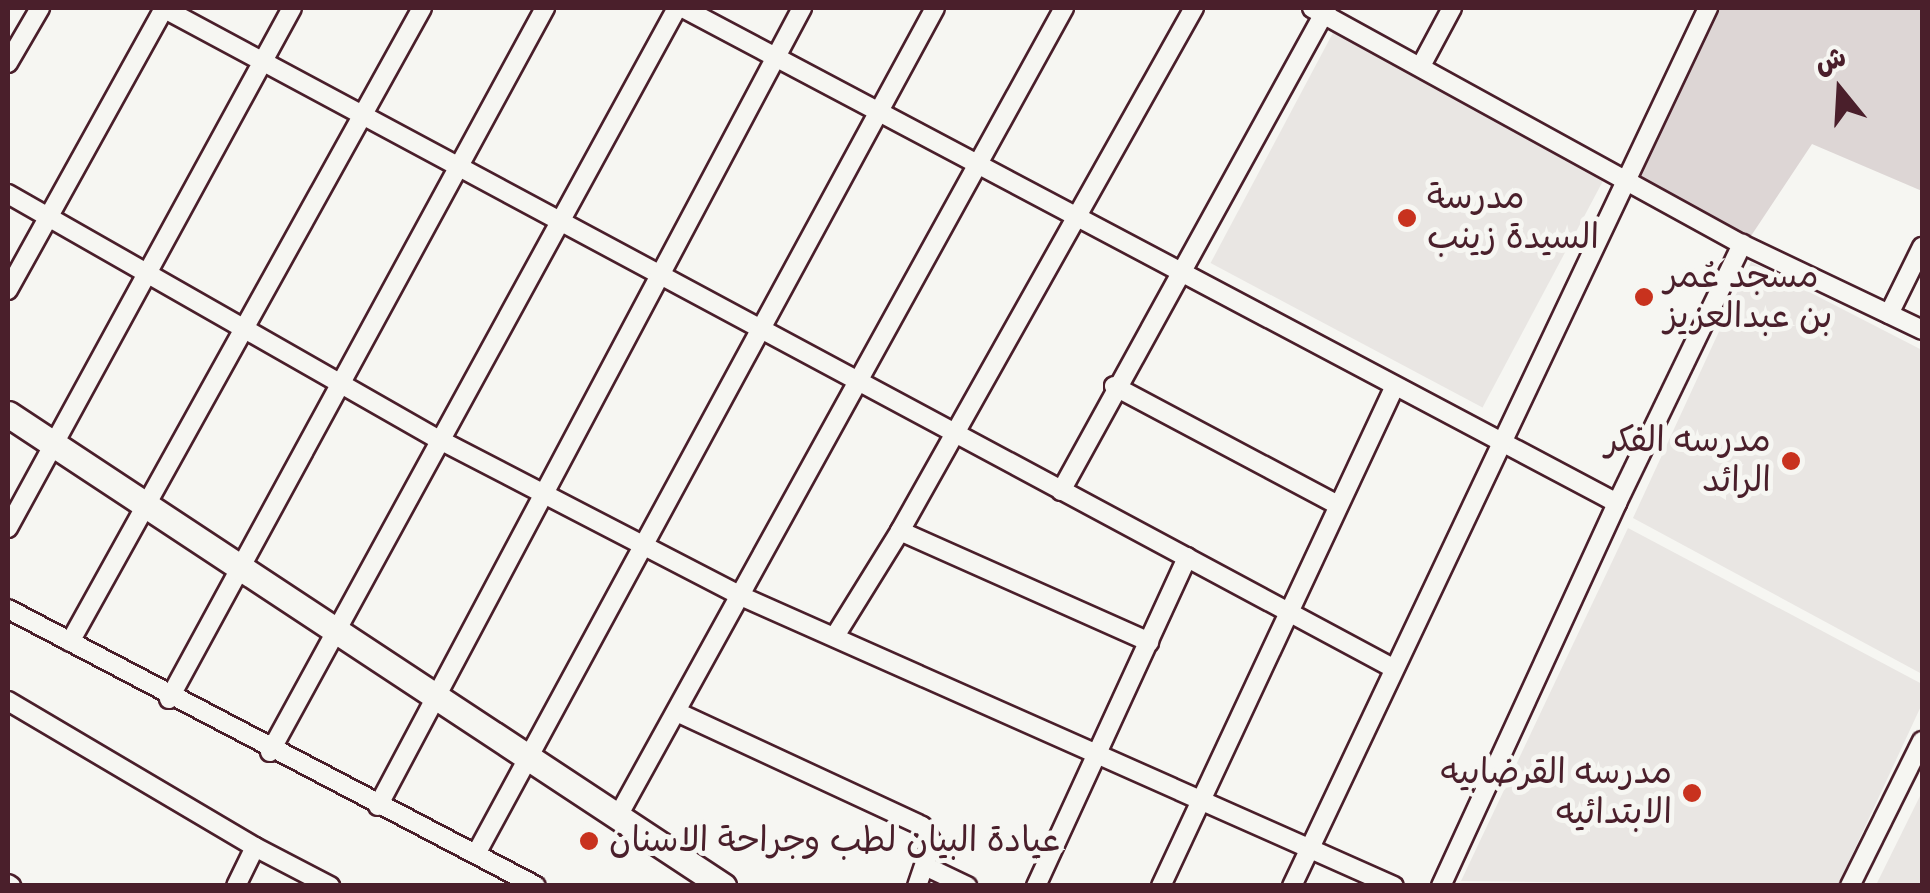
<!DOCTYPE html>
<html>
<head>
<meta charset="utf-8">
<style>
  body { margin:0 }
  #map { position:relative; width:1930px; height:893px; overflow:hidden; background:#f6f6f2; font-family:"Balsamiq Sans","Playpen Sans Arabic",sans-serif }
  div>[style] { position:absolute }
  .built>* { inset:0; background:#e9e6e3; transform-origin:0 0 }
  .green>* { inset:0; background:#ddd6d5 }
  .roads { filter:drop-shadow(2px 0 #4a1f2b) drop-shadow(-2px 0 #4a1f2b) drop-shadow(0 2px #4a1f2b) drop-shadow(0 -2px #4a1f2b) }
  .street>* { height:18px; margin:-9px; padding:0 9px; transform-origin:9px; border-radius:9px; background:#f6f6f2 }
  .secondary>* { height:25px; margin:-12.5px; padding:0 12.5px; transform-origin:12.5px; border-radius:12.5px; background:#f6f6f2 }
  .dots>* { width:28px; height:28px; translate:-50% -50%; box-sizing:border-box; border:5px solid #f6f6f2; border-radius:50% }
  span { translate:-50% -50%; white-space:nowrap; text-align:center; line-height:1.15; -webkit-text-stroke:10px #f6f6f2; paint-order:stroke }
  .poi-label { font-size:35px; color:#4a1f2b }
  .left { translate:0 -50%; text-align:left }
  .right { translate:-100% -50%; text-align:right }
  .frame { position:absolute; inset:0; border:10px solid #4a1f2b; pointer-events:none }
  .north { position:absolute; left:1790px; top:40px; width:100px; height:100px; -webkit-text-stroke:8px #f6f6f2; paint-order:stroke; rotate:342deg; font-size:28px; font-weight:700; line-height:40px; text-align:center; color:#4a1f2b }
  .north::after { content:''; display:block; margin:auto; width:35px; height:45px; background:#4a1f2b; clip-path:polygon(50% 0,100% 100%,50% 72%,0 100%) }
</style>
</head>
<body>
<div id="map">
  <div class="built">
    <div style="left:1335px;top:29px;width:308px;height:265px;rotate:28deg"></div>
    <div style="clip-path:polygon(1751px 262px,1922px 350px,1922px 674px,1633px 518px)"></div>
    <div style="clip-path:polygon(1628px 528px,1922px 684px,1922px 704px,1838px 885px,1461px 881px)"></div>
    <div style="clip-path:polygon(1922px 792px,1922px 885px,1876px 885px)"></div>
  </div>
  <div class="green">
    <div style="clip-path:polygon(1711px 8px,1922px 8px,1922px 191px,1812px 144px,1747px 242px,1621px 176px)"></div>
  </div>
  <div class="roads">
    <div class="street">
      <div style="left:163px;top:8px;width:1396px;rotate:28.22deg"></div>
      <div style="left:683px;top:8px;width:1057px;rotate:27.92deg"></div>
      <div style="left:1617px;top:503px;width:288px;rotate:-64.2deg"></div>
      <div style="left:1312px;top:8px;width:491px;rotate:28.8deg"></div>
      <div style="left:1742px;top:244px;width:199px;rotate:25.5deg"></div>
      <div style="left:8px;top:63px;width:64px;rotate:-59.8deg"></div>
      <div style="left:1422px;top:64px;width:64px;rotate:-61.8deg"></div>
      <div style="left:8px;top:194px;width:495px;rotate:29.7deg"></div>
      <div style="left:438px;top:439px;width:343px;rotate:27.4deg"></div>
      <div style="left:743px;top:597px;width:712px;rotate:23.94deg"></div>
      <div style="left:8px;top:290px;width:322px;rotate:-61deg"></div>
      <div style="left:1889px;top:314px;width:75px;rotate:-63.8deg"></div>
      <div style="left:1114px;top:386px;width:254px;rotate:28deg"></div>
      <div style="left:1061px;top:491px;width:551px;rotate:-61.16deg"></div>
      <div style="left:8px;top:528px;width:592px;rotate:-61.36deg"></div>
      <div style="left:900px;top:531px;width:600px;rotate:-60.66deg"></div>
      <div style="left:8px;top:609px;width:596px;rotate:27.68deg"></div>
      <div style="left:835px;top:636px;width:123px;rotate:-58.2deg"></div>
      <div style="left:900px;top:531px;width:273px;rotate:24deg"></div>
      <div style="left:70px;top:642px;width:725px;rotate:-60.96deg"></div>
      <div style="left:169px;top:699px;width:787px;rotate:-61.45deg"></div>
      <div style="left:8px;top:701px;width:287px;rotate:30.6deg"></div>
      <div style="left:255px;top:847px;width:43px;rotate:116deg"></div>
      <div style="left:679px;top:713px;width:268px;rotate:24.9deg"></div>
      <div style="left:922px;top:826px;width:19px;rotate:58deg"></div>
      <div style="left:932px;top:842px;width:46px;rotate:108.8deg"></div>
      <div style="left:270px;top:752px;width:848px;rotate:-61.32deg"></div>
      <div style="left:378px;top:806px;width:904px;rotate:-62.02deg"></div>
      <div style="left:618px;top:816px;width:923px;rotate:-61.1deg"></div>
      <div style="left:255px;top:847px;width:85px;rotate:27.5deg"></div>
      <div style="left:476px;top:854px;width:962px;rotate:-61.52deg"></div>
      <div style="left:925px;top:866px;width:47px;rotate:25.5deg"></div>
      <div style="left:8px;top:884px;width:4px;rotate:34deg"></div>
      <div style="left:1036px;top:886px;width:362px;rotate:-65.3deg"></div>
      <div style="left:1161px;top:886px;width:548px;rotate:-64.93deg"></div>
      <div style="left:1292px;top:886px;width:972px;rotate:-64.65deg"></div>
      <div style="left:1441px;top:886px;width:422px;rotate:-65.3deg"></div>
      <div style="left:1850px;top:886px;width:162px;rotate:-63.6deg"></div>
    </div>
    <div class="secondary">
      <div style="left:8px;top:414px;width:857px;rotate:33.43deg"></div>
    </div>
  </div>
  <div class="dots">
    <div style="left:1407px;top:218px;background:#c8321e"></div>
    <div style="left:1644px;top:297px;background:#c8321e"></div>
    <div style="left:1791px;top:461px;background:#c8321e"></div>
    <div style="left:1692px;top:793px;background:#c8321e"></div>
    <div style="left:589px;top:841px;background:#c8321e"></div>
  </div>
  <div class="poi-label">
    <span class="left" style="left:1427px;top:218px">مدرسة<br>السيدة زينب</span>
    <span class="left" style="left:1664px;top:297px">مسجد عُمر<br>بن عبدالعزيز</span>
    <span class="right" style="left:1771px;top:461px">مدرسه الفكر<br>الرائد</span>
    <span class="right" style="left:1672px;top:793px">مدرسه القرضابيه<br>الابتدائيه</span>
    <span class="left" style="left:609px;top:841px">عيادة البيان لطب وجراحة الاسنان</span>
  </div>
  <div class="frame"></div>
  <div class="north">ش</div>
</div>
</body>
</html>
